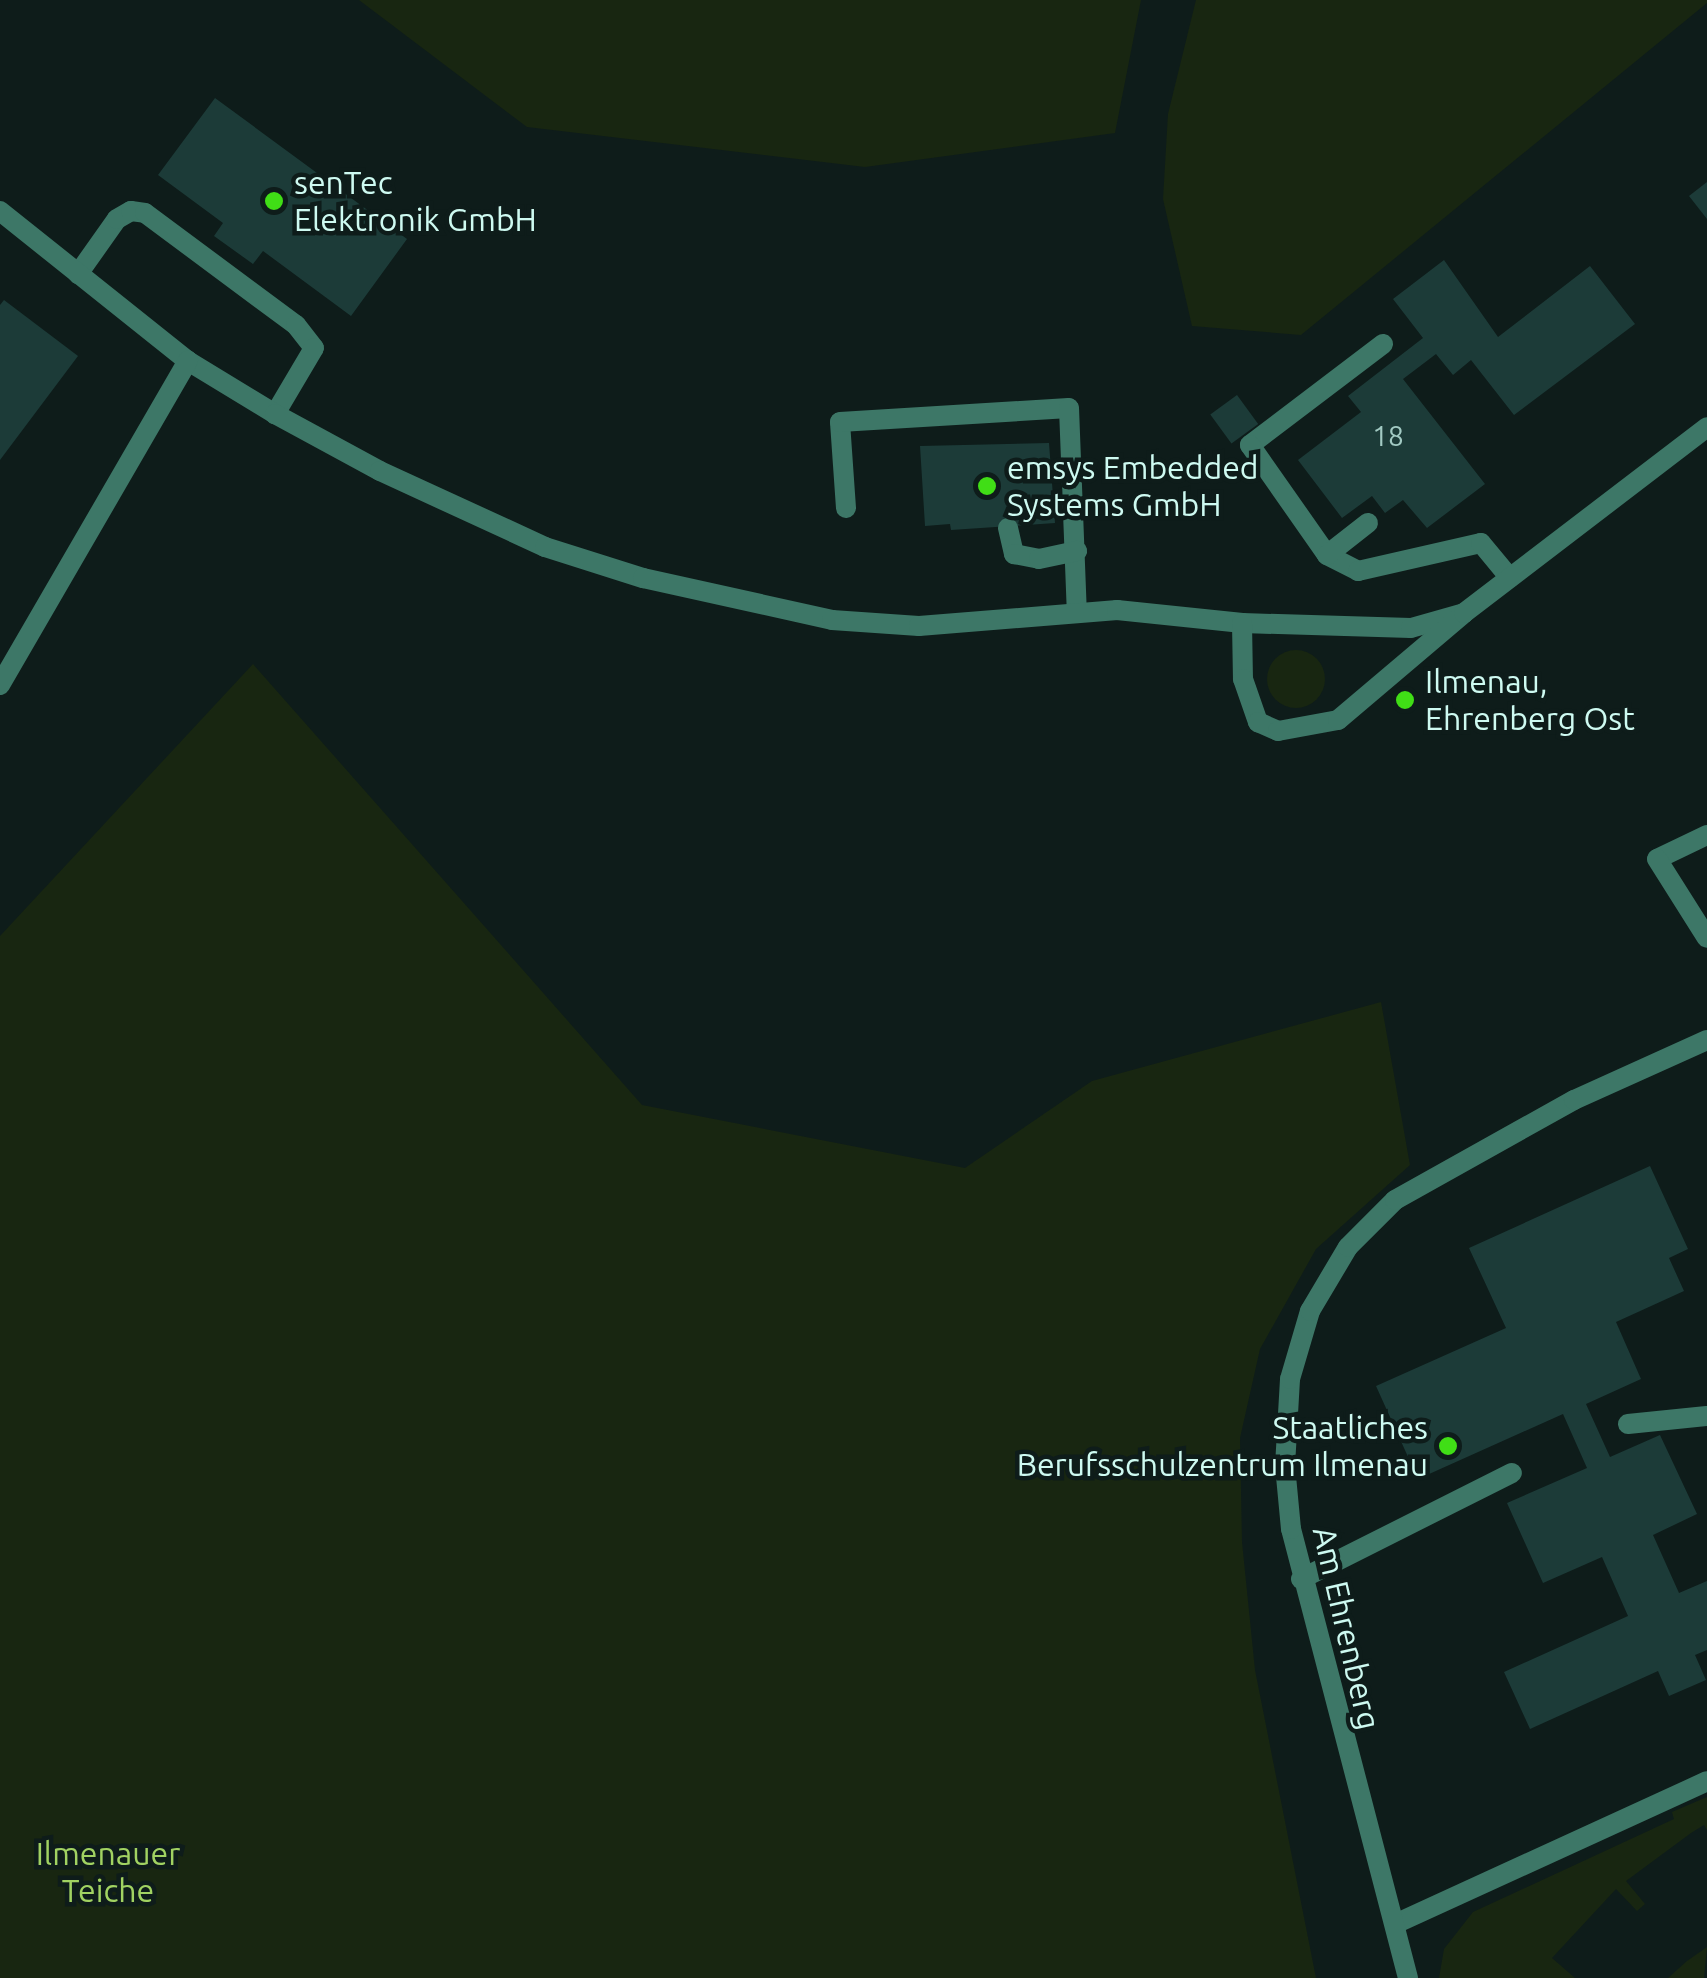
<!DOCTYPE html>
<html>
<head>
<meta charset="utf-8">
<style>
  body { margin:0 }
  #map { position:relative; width:1707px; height:1978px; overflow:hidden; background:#0e1c1a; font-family:Ubuntu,sans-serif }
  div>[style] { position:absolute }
  .green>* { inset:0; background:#182611 }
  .round { border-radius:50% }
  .building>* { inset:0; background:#1c3b38; transform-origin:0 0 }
  .lane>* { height:20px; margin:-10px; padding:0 10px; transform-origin:10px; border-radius:10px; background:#3d7767 }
  .street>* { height:20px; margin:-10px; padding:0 10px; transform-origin:10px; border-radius:10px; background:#3d7767 }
  .dots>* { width:28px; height:28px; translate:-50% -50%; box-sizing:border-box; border:5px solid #0e1c1a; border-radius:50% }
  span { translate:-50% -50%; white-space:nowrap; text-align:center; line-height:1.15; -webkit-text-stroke:9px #0e1c1a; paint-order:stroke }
  .number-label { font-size:28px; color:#a2cac3 }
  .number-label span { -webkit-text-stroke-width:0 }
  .poi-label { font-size:32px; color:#cefaf1 }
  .left { translate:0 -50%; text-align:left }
  .right { translate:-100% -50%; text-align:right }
  .street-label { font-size:32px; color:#cefaf1 }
  .park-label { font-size:32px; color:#a1d262 }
</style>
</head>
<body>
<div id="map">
  <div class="green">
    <div style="clip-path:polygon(359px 0,1141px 0,1115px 133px,865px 167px,527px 127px)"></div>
    <div style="clip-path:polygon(1196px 0,1707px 0,1707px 3px,1301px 335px,1192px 326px,1163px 199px,1168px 114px)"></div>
    <div class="round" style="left:1267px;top:650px;width:58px;height:58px"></div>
    <div style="clip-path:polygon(253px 664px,642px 1105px,965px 1168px,1092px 1081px,1381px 1002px,1410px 1165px,1316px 1249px,1260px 1349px,1240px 1438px,1242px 1542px,1255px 1670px,1316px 1978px,0 1978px,0 936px)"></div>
    <div style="clip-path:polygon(1707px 1797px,1707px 1830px,1704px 1825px,1691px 1833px,1626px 1881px,1645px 1904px,1637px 1911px,1616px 1889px,1552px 1958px,1575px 1978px,1439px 1978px,1444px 1949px,1473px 1912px,1674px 1819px,1672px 1812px)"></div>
    <div style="clip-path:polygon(1707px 1947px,1704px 1978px,1668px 1978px,1687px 1961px)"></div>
  </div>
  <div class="building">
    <div style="clip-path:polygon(215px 98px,407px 239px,351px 316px,263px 251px,253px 264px,214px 236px,223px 223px,158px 175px)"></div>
    <div style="clip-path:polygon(1707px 182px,1707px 219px,1689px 196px)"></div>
    <div style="clip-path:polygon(1444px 260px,1498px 337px,1590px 266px,1635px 324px,1514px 415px,1471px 360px,1453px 375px,1436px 354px,1403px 379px,1485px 484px,1427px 528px,1403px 500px,1385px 513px,1372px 496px,1342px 518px,1298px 460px,1361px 412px,1348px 396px,1423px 338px,1393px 299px)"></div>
    <div style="clip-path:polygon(4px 300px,78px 356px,0 460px,0 305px)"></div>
    <div style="left:1237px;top:395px;width:36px;height:33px;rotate:54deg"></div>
    <div style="clip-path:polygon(1049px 443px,1055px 523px,951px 530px,950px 524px,925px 526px,920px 446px)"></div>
    <div style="clip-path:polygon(1650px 1166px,1688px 1249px,1669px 1258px,1684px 1291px,1616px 1322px,1641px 1379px,1586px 1404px,1610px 1457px,1660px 1435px,1697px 1514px,1653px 1535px,1679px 1593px,1707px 1581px,1707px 1650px,1695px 1655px,1706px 1680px,1669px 1696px,1658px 1671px,1530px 1729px,1504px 1672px,1628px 1616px,1602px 1557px,1543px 1583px,1507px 1503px,1587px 1468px,1563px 1414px,1418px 1479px,1376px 1386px,1506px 1328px,1469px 1248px)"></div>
  </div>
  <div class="lane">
    <div style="left:78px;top:274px;width:67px;rotate:-54.7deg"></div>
    <div style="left:117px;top:219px;width:16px;rotate:-30deg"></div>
    <div style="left:131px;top:211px;width:14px;rotate:8deg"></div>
    <div style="left:145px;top:213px;width:188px;rotate:36.6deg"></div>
    <div style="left:296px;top:325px;width:29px;rotate:52deg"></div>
    <div style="left:314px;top:348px;width:77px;rotate:120.6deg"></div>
    <div style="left:1383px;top:344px;width:167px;rotate:142.8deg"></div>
    <div style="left:1250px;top:445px;width:134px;rotate:55deg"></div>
    <div style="left:1327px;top:555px;width:35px;rotate:27deg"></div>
    <div style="left:1358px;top:571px;width:126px;rotate:-12.8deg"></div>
    <div style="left:1481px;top:543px;width:45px;rotate:50.4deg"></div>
    <div style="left:846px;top:508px;width:86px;rotate:-94deg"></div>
    <div style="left:840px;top:422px;width:229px;rotate:-3.5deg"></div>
    <div style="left:1069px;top:408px;width:204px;rotate:87.8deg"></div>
    <div style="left:1008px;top:528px;width:27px;rotate:77deg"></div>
    <div style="left:1014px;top:554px;width:25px;rotate:11deg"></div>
    <div style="left:1039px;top:559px;width:39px;rotate:-12deg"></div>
    <div style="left:1327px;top:555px;width:52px;rotate:-38deg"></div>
    <div style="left:1707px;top:835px;width:55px;rotate:154.4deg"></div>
    <div style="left:1657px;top:859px;width:93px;rotate:57.7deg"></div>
    <div style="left:1628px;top:1424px;width:79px;rotate:-5.8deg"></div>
    <div style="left:1301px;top:1579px;width:236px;rotate:-26.7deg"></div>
  </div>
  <div class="street">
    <div style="left:0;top:211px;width:241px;rotate:38.6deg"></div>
    <div style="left:188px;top:361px;width:102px;rotate:31.3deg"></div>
    <div style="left:275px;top:414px;width:119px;rotate:28.5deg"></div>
    <div style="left:380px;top:471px;width:182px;rotate:24.7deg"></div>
    <div style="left:545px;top:547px;width:103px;rotate:17.6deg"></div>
    <div style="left:643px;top:578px;width:194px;rotate:12.5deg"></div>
    <div style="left:832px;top:620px;width:87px;rotate:3.9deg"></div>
    <div style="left:919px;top:626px;width:199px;rotate:-4.6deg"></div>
    <div style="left:1117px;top:610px;width:126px;rotate:5.9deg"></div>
    <div style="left:1242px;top:623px;width:169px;rotate:1.7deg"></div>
    <div style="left:1411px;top:628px;width:55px;rotate:-15.8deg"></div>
    <div style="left:1242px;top:623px;width:56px;rotate:89deg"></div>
    <div style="left:1243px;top:679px;width:46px;rotate:70.8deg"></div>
    <div style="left:1258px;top:722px;width:22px;rotate:24deg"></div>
    <div style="left:1278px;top:731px;width:61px;rotate:-10.4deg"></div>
    <div style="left:1338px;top:720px;width:165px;rotate:-40.3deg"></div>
    <div style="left:1464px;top:613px;width:306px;rotate:-37.4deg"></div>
    <div style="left:0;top:685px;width:375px;rotate:-59.9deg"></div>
    <div style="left:1395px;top:1924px;width:343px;rotate:-24.6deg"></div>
    <div style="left:1408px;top:1978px;width:464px;rotate:-104.6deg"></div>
    <div style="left:1291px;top:1529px;width:63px;rotate:-95.4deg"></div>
    <div style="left:1285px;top:1466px;width:87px;rotate:-86.7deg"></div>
    <div style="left:1290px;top:1379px;width:71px;rotate:-73.6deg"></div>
    <div style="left:1310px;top:1311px;width:74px;rotate:-59.3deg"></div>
    <div style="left:1348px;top:1247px;width:66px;rotate:-45deg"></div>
    <div style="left:1395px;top:1200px;width:205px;rotate:-29.2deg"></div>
    <div style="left:1574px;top:1100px;width:146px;rotate:-24.3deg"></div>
  </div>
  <div class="dots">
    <div style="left:274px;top:201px;background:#40de16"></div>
    <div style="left:987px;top:486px;background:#40de16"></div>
    <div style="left:1405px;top:700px;background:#40de16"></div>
    <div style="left:1448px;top:1446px;background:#40de16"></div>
  </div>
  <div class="number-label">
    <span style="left:1388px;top:436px">18</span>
  </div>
  <div class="poi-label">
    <span class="left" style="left:294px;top:201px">senTec<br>Elektronik GmbH</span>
    <span class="left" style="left:1007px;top:486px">emsys Embedded<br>Systems GmbH</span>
    <span class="left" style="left:1425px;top:700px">Ilmenau,<br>Ehrenberg Ost</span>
    <span class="right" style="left:1428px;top:1446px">Staatliches<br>Berufsschulzentrum Ilmenau</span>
  </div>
  <div class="street-label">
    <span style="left:1347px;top:1628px;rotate:77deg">Am Ehrenberg</span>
  </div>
  <div class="park-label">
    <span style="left:108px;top:1872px">Ilmenauer<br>Teiche</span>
  </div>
</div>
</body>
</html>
